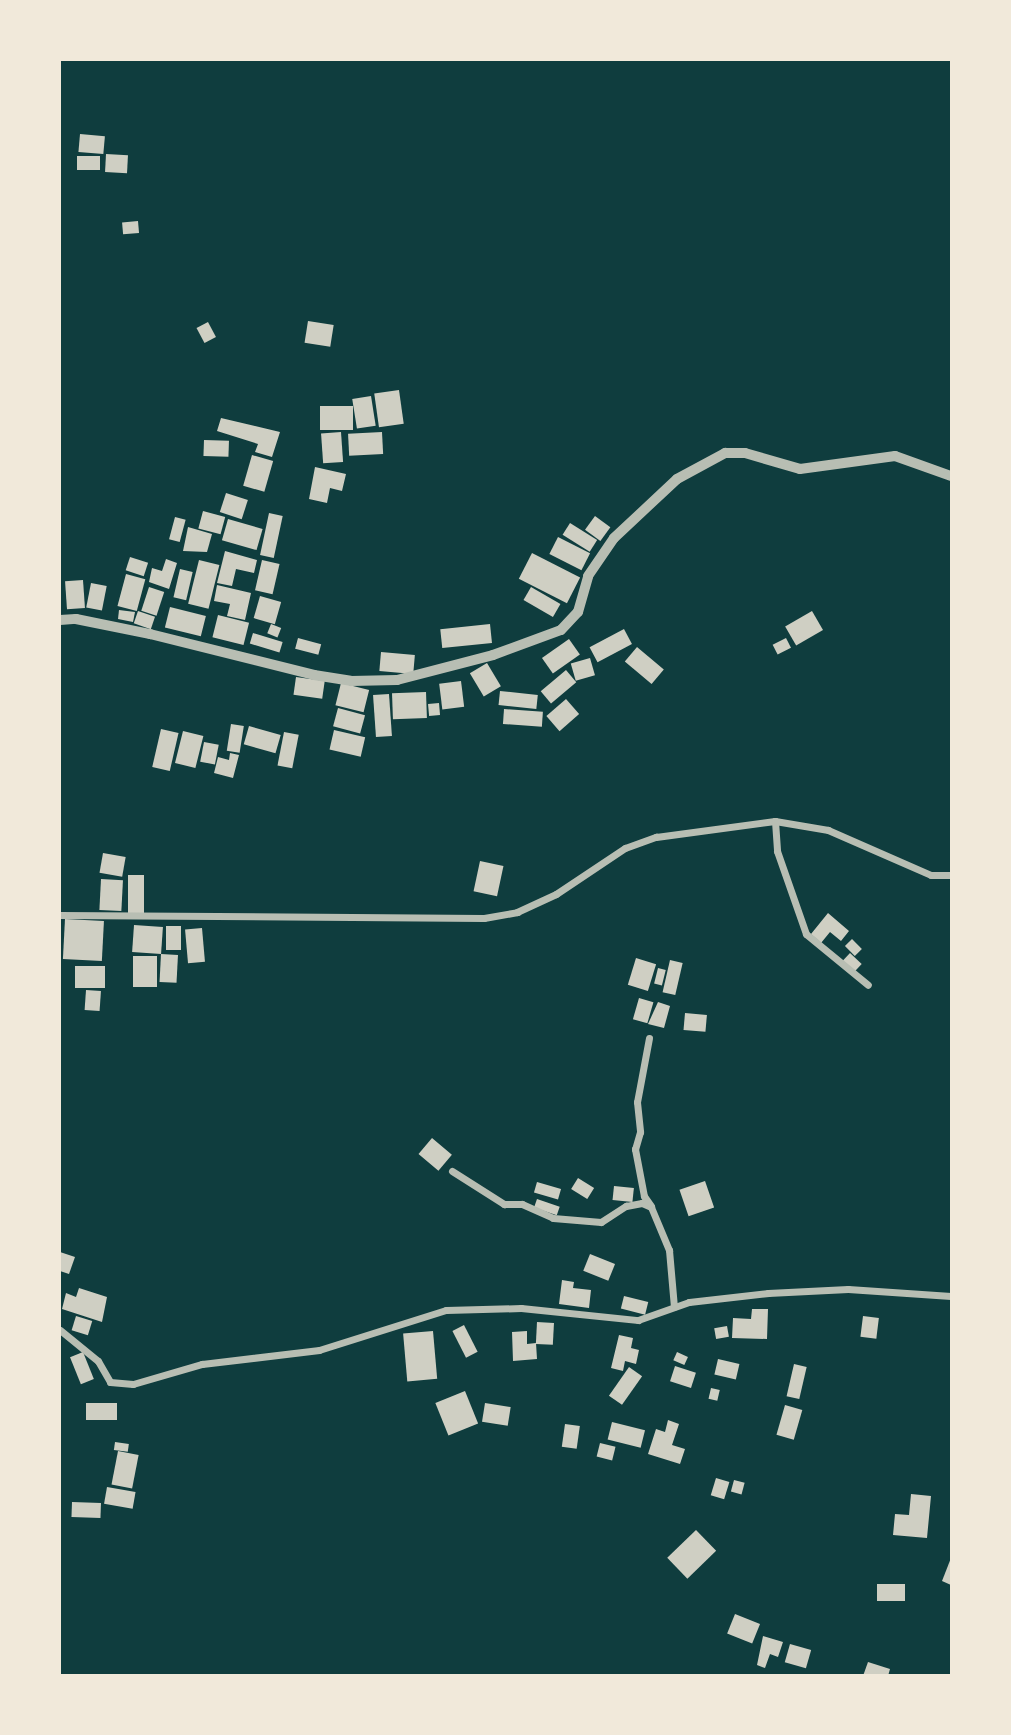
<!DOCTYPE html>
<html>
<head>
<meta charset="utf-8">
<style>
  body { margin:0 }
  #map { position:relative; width:1011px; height:1735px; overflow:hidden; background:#0f3d3e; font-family:Roboto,sans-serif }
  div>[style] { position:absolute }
  .building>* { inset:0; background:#cfcfc3; transform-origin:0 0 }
  .minor>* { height:7px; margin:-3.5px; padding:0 3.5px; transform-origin:3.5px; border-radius:3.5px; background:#b8beb3 }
  .tertiary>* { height:10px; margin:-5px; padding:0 5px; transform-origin:5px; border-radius:5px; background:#b8beb3 }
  span { translate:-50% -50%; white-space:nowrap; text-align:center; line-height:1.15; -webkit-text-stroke:6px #f1e9da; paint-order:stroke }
  .frame { position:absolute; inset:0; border:61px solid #f1e9da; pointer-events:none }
</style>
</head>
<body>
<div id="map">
  <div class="building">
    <div style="left:80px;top:134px;width:25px;height:18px;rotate:5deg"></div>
    <div style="left:106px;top:154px;width:22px;height:18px;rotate:3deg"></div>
    <div style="left:77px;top:156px;width:23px;height:14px"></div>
    <div style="left:138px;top:221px;width:12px;height:16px;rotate:85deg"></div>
    <div style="left:308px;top:321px;width:26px;height:22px;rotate:9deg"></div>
    <div style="left:208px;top:322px;width:17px;height:13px;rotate:62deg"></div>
    <div style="left:399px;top:390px;width:34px;height:25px;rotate:82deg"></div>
    <div style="left:371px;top:396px;width:30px;height:19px;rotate:81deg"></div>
    <div style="left:353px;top:406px;width:24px;height:33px;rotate:90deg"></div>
    <div style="clip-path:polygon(221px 418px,280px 432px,272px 457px,255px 452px,258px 444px,217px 431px)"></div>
    <div style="left:341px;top:432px;width:30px;height:20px;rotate:86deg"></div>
    <div style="left:382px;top:432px;width:22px;height:34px;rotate:87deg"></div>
    <div style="left:204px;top:440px;width:25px;height:16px;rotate:2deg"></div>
    <div style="left:252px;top:455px;width:22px;height:32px;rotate:16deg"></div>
    <div style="clip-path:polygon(315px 467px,346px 474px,342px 491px,330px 488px,327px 503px,309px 499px)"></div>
    <div style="left:226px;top:493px;width:23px;height:20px;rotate:18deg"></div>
    <div style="left:203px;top:511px;width:23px;height:18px;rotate:15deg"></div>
    <div style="left:269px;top:513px;width:14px;height:43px;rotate:12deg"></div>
    <div style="left:595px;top:516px;width:19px;height:17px;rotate:36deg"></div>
    <div style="left:175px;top:517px;width:11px;height:23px;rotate:15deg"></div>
    <div style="left:228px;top:519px;width:36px;height:22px;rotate:16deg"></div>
    <div style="left:570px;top:523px;width:32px;height:14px;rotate:32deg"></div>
    <div style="clip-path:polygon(188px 527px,212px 534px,207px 552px,183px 551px)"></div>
    <div style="left:558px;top:537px;width:36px;height:19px;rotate:27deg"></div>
    <div style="clip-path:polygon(225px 551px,257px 560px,254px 573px,236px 569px,232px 586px,217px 583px)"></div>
    <div style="left:532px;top:553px;width:54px;height:29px;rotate:27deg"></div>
    <div style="left:130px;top:557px;width:19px;height:14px;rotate:18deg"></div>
    <div style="clip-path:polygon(166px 559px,177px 563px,169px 589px,149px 582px,152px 568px,162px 571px)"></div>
    <div style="left:199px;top:560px;width:21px;height:45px;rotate:14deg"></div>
    <div style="left:262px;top:560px;width:18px;height:31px;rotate:13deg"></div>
    <div style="left:180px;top:569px;width:13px;height:29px;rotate:13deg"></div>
    <div style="left:126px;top:574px;width:20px;height:33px;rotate:15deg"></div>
    <div style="left:83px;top:580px;width:28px;height:18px;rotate:86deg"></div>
    <div style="left:91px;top:583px;width:16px;height:25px;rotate:11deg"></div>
    <div style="clip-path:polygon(217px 585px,251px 593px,245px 620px,227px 616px,230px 604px,214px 601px)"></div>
    <div style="left:149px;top:587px;width:16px;height:25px;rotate:18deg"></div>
    <div style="left:531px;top:587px;width:34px;height:15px;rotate:30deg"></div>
    <div style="left:260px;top:596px;width:22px;height:23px;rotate:16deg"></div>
    <div style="left:170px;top:607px;width:37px;height:21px;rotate:14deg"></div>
    <div style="clip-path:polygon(119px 610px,135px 612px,133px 622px,118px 619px)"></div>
    <div style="left:138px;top:611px;width:18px;height:13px;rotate:19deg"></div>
    <div style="left:812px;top:611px;width:22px;height:31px;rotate:60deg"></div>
    <div style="left:218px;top:615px;width:32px;height:23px;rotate:14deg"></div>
    <div style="left:271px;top:624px;width:11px;height:10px;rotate:22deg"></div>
    <div style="left:490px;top:624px;width:19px;height:50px;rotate:84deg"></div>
    <div style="left:624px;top:629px;width:17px;height:39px;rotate:62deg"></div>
    <div style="left:253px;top:633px;width:31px;height:11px;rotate:17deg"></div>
    <div style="left:298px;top:638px;width:24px;height:11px;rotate:15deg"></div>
    <div style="left:786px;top:638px;width:11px;height:15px;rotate:63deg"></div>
    <div style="left:569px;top:639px;width:19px;height:33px;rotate:55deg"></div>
    <div style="left:637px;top:647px;width:35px;height:19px;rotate:40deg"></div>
    <div style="left:381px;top:652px;width:34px;height:19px;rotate:5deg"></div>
    <div style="left:590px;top:658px;width:18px;height:20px;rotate:74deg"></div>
    <div style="left:487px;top:663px;width:27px;height:20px;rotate:59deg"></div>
    <div style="left:566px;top:670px;width:16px;height:33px;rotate:50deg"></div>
    <div style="left:296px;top:677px;width:29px;height:18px;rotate:8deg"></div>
    <div style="left:461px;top:681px;width:26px;height:22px;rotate:83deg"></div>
    <div style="left:341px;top:683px;width:29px;height:23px;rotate:14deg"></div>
    <div style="left:500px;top:691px;width:38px;height:14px;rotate:6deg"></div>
    <div style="left:426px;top:692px;width:26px;height:34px;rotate:88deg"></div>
    <div style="left:389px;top:694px;width:42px;height:16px;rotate:86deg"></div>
    <div style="left:566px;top:699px;width:20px;height:26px;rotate:49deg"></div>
    <div style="left:439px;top:703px;width:12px;height:11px;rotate:85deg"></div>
    <div style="left:338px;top:708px;width:28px;height:19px;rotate:15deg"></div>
    <div style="left:504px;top:709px;width:39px;height:15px;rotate:4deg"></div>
    <div style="left:231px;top:724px;width:13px;height:27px;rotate:9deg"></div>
    <div style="left:249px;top:726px;width:33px;height:19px;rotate:16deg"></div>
    <div style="left:161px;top:729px;width:18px;height:39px;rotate:13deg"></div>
    <div style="left:334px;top:730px;width:32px;height:20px;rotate:13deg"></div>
    <div style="left:183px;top:731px;width:21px;height:33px;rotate:14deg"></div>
    <div style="left:284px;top:732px;width:15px;height:34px;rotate:11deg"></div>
    <div style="left:204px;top:742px;width:15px;height:20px;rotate:11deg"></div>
    <div style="clip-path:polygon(230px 753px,239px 755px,233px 778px,214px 773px,218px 757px,229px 760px)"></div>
    <div style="left:103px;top:853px;width:23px;height:20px;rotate:10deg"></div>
    <div style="left:480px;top:861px;width:24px;height:31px;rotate:12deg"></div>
    <div style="left:128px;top:875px;width:16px;height:38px"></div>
    <div style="left:101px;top:879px;width:22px;height:31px;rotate:3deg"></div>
    <div style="clip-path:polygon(828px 913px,849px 931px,841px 941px,830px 932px,821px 943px,811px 934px)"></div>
    <div style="left:65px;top:919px;width:39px;height:40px;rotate:3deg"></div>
    <div style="left:134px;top:925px;width:29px;height:27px;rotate:4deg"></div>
    <div style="left:166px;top:926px;width:15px;height:24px"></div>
    <div style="left:202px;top:928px;width:34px;height:17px;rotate:85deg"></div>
    <div style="left:852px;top:939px;width:14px;height:10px;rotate:45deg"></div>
    <div style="left:850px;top:953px;width:16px;height:11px;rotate:43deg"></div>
    <div style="left:161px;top:954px;width:17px;height:28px;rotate:3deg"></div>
    <div style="left:133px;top:956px;width:24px;height:31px"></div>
    <div style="left:636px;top:958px;width:21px;height:28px;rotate:17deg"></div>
    <div style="left:670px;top:960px;width:13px;height:33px;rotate:13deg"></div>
    <div style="left:105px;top:966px;width:22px;height:30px;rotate:90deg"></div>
    <div style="left:658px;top:968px;width:8px;height:16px;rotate:14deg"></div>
    <div style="left:86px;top:990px;width:15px;height:20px;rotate:4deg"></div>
    <div style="left:639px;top:998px;width:15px;height:22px;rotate:16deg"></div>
    <div style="clip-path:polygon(658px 1002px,670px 1006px,664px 1028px,648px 1024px)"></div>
    <div style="left:685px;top:1013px;width:22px;height:17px;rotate:5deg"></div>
    <div style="left:432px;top:1138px;width:26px;height:21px;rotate:40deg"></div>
    <div style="left:578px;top:1178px;width:19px;height:13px;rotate:32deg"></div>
    <div style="left:705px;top:1181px;width:28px;height:27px;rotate:71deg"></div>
    <div style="left:537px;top:1182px;width:25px;height:11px;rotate:16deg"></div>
    <div style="left:614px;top:1186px;width:20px;height:14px;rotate:6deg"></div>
    <div style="left:537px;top:1199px;width:24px;height:9px;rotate:19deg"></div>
    <div style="clip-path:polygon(60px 1252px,75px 1257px,69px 1274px,60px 1271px)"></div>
    <div style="left:590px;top:1254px;width:27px;height:18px;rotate:22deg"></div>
    <div style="clip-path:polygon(562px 1280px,574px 1282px,573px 1288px,591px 1290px,589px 1308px,559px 1304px)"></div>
    <div style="clip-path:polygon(79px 1288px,107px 1297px,102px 1322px,62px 1309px,66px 1293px,76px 1297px)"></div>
    <div style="left:624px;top:1296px;width:25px;height:13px;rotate:14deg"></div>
    <div style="clip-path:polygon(752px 1309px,768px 1309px,767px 1339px,732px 1338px,733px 1318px,751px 1319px)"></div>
    <div style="left:76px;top:1316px;width:17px;height:15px;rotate:17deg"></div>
    <div style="left:863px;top:1316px;width:16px;height:21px;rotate:7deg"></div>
    <div style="left:537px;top:1322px;width:17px;height:22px;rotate:3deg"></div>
    <div style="left:464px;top:1325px;width:30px;height:13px;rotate:63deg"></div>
    <div style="left:727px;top:1326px;width:11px;height:13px;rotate:80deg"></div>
    <div style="left:433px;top:1331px;width:48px;height:30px;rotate:85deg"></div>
    <div style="clip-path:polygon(527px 1331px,527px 1344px,536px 1343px,537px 1359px,513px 1361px,512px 1332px)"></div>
    <div style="clip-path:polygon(619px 1335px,633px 1338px,631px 1348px,639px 1350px,636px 1364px,625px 1361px,623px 1371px,611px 1368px)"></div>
    <div style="left:83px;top:1352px;width:29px;height:14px;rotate:68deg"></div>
    <div style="left:677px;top:1352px;width:12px;height:9px;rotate:24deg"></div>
    <div style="left:718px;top:1359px;width:22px;height:16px;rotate:13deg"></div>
    <div style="left:794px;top:1364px;width:13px;height:33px;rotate:13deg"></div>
    <div style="left:675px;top:1366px;width:22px;height:16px;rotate:18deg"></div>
    <div style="left:629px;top:1367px;width:16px;height:35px;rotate:35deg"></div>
    <div style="left:711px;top:1388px;width:9px;height:11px;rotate:13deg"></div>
    <div style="left:465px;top:1391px;width:35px;height:32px;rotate:68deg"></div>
    <div style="left:86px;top:1403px;width:31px;height:17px"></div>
    <div style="left:485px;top:1403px;width:26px;height:19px;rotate:9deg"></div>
    <div style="left:785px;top:1405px;width:18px;height:31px;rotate:16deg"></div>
    <div style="clip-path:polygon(668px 1420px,679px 1424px,672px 1445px,685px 1449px,680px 1464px,648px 1454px,656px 1429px,665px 1432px)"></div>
    <div style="left:612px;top:1422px;width:34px;height:18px;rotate:14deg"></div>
    <div style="left:565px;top:1424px;width:15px;height:23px;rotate:8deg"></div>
    <div style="left:115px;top:1442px;width:14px;height:8px;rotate:8deg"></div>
    <div style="left:600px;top:1443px;width:16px;height:14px;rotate:14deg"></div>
    <div style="left:118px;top:1451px;width:21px;height:34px;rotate:11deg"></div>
    <div style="left:716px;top:1478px;width:14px;height:18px;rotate:17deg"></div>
    <div style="left:734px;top:1480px;width:11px;height:12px;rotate:15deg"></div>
    <div style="left:107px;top:1487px;width:29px;height:17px;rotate:10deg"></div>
    <div style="clip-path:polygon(911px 1494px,931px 1496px,927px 1538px,893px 1535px,895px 1514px,909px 1515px)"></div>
    <div style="left:72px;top:1502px;width:29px;height:15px;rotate:2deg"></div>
    <div style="left:696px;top:1530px;width:29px;height:40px;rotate:46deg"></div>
    <div style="clip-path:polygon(951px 1558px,951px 1585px,942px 1581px)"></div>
    <div style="left:877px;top:1584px;width:28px;height:17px"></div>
    <div style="left:735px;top:1614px;width:27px;height:21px;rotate:22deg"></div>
    <div style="clip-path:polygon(763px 1636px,783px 1642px,778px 1657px,770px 1654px,765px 1668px,757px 1665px)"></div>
    <div style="left:790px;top:1644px;width:22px;height:19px;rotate:16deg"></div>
    <div style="clip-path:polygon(868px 1662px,890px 1669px,888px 1676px,863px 1676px)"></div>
  </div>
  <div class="minor">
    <div style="left:775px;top:821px;width:30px;rotate:86deg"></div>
    <div style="left:777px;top:851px;width:88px;rotate:70.7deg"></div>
    <div style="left:806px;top:934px;width:80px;rotate:39.4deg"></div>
    <div style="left:60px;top:915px;width:424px;rotate:0.4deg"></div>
    <div style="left:484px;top:918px;width:34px;rotate:-10deg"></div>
    <div style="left:517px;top:912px;width:43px;rotate:-24.8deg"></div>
    <div style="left:556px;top:894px;width:83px;rotate:-33.7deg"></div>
    <div style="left:625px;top:848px;width:33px;rotate:-20deg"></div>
    <div style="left:656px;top:837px;width:120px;rotate:-7.7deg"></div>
    <div style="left:775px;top:821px;width:54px;rotate:9.6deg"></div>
    <div style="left:828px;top:830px;width:112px;rotate:23.6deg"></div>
    <div style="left:931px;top:875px;width:20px"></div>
    <div style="left:649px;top:1038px;width:65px;rotate:100.6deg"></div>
    <div style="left:637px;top:1102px;width:30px;rotate:84deg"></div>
    <div style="left:640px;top:1132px;width:18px;rotate:106deg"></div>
    <div style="left:635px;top:1149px;width:48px;rotate:79.2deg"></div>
    <div style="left:644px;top:1196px;width:12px;rotate:55deg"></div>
    <div style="left:452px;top:1171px;width:62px;rotate:32.4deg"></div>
    <div style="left:504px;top:1204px;width:18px"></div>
    <div style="left:522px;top:1204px;width:34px;rotate:24deg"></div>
    <div style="left:553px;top:1218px;width:48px;rotate:4.8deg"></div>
    <div style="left:601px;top:1222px;width:30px;rotate:-33deg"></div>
    <div style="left:626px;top:1206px;width:16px;rotate:-11deg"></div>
    <div style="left:642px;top:1203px;width:10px;rotate:24deg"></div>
    <div style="left:651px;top:1207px;width:47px;rotate:67.3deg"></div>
    <div style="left:669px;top:1250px;width:57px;rotate:85deg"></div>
    <div style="left:60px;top:1330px;width:49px;rotate:39.2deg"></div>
    <div style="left:98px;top:1361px;width:24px;rotate:60deg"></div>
    <div style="left:110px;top:1382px;width:23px;rotate:5deg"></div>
    <div style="left:133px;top:1384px;width:72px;rotate:-16.2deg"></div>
    <div style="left:202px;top:1364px;width:118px;rotate:-6.8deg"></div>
    <div style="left:319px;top:1350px;width:133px;rotate:-17.5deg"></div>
    <div style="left:446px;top:1310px;width:75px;rotate:-1.5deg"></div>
    <div style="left:521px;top:1308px;width:118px;rotate:5.9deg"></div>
    <div style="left:638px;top:1320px;width:54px;rotate:-19.4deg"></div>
    <div style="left:689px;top:1302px;width:80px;rotate:-6.5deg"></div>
    <div style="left:768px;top:1293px;width:80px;rotate:-2.9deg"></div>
    <div style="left:848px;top:1289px;width:103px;rotate:3.9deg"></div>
  </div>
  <div class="tertiary">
    <div style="left:60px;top:620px;width:16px;rotate:-4deg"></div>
    <div style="left:76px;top:619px;width:76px;rotate:11.5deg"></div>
    <div style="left:150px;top:634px;width:169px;rotate:14deg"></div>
    <div style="left:314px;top:675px;width:37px;rotate:9deg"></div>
    <div style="left:351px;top:681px;width:46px;rotate:-1.2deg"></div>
    <div style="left:397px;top:680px;width:99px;rotate:-14.6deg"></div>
    <div style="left:493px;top:655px;width:72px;rotate:-20.2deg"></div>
    <div style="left:561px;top:630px;width:25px;rotate:-47deg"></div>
    <div style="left:578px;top:612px;width:37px;rotate:-74deg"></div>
    <div style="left:588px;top:576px;width:46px;rotate:-55.6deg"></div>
    <div style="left:614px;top:538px;width:86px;rotate:-43.1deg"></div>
    <div style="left:677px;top:479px;width:55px;rotate:-28.4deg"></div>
    <div style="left:725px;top:453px;width:20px"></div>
    <div style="left:745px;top:453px;width:57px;rotate:16.2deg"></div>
    <div style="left:800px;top:469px;width:96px;rotate:-7.8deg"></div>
    <div style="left:895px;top:456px;width:59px;rotate:19.7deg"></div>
  </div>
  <div class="frame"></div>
</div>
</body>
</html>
